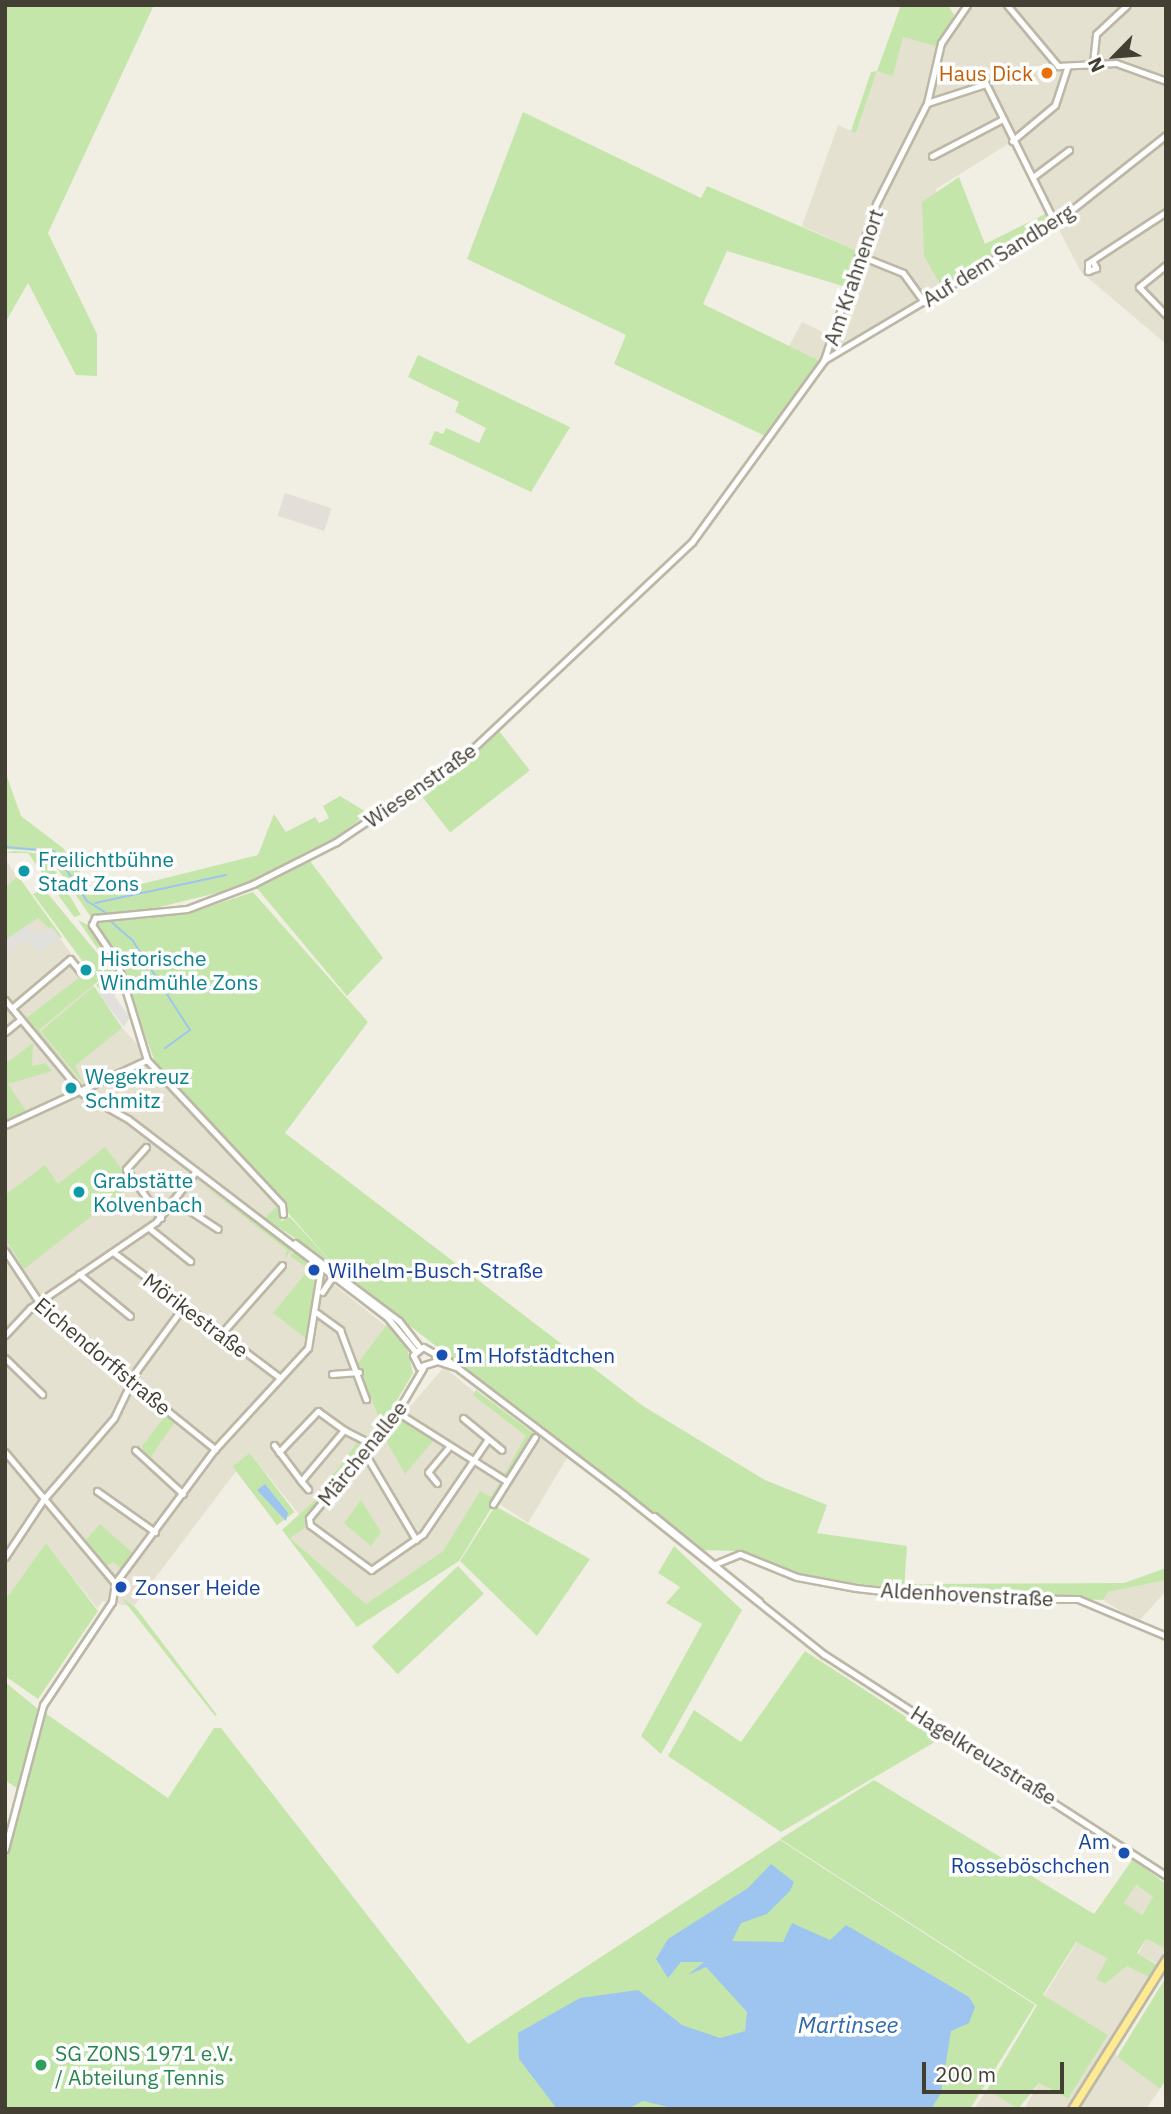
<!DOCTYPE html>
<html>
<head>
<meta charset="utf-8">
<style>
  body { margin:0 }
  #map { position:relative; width:1171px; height:2114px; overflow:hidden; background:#f1efe3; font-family:"IBM Plex Sans",sans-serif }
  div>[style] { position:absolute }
  .residential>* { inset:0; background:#e5e1d1; transform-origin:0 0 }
  .industrial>* { inset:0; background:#e3dfd8; transform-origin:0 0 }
  .green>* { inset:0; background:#c5e6ab; transform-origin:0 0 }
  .parking>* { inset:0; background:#e2e0dc }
  .water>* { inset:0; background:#9ec5ef }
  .stream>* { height:2px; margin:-1px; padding:0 1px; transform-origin:1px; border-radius:1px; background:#9ec5ef }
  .roads { filter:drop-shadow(2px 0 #bdb7a6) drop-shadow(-2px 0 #bdb7a6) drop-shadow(0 2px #bdb7a6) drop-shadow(0 -2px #bdb7a6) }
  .minor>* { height:5px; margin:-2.5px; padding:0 2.5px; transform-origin:2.5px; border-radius:2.5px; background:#fff }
  .major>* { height:7px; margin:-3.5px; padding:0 3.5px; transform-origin:3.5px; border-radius:3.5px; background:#feea90 }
  .dots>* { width:19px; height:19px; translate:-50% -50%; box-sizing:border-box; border:4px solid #fff; border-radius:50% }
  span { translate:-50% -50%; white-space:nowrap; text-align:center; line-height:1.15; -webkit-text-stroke:7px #fff; paint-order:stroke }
  .food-label { font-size:21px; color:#c56008 }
  .right { translate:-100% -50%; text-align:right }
  .street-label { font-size:21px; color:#433f33 }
  .culture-label { font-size:21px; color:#0d838f }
  .left { translate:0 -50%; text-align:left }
  .transit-label { font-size:21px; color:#164399 }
  .leisure-label { font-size:21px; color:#27864d }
  .water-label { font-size:23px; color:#2e6aad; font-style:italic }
  .frame { position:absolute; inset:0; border:7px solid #433f33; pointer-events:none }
  .north { position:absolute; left:1080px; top:21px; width:70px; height:70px; -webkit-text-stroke:5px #fff; paint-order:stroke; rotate:245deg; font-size:19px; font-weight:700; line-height:28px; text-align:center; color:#433f33 }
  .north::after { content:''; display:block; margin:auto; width:24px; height:32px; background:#433f33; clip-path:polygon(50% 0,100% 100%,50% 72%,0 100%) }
  .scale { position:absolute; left:922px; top:2062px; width:142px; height:32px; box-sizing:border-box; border:4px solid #433f33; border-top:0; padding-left:9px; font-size:21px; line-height:24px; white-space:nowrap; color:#433f33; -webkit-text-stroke:5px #fff; paint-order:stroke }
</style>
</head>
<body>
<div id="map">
  <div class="residential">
    <div style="clip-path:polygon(963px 5px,1166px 5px,1166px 344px,1081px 272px,1013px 141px,936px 189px,943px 289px,835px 357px,820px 361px,789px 346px,802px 322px,833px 337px,860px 252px,802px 226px,838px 125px,856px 133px,877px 71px,893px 75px,903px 36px,941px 37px)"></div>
    <div style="clip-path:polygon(5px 859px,124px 1030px,282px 1201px,263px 1228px,386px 1326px,357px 1364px,382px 1426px,389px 1431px,444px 1367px,529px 1437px,536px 1435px,567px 1458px,528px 1523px,480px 1491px,443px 1551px,366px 1604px,290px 1538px,305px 1522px,250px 1453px,133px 1607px,103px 1601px,97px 1608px,46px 1543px,5px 1600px)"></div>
    <div style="clip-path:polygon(1166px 1580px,1166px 1591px,1138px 1622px,1103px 1600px,1108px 1592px)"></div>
    <div style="left:1135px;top:1885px;width:22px;height:22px;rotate:34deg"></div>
    <div style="left:1146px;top:1939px;width:22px;height:17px;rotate:27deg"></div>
    <div style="clip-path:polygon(1077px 1942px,1107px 1958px,1096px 1979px,1105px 1984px,1127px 1965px,1149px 1977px,1112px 2038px,1117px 2057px,1160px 2089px,1146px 2109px,1024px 2109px,1039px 2083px,1068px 2099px,1108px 2035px,1044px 1996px)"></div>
    <div style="clip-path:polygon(987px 2090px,1018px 2109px,974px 2109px)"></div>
  </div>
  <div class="industrial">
    <div style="left:285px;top:493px;width:49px;height:24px;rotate:18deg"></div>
  </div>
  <div class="green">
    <div style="clip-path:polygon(5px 5px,154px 5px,48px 233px,97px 334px,97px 376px,76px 375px,28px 283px,5px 323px)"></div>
    <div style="clip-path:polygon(901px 5px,948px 5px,954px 15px,938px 47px,903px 37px,893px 76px,877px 71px,856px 133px,851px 131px,871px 72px,877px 71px)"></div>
    <div style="clip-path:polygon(523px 112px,701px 198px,707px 186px,860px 252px,849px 288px,727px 251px,703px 304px,820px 361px,769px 438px,614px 364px,626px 335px,467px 259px)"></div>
    <div style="clip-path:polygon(959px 177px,985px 244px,1045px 214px,1053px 222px,943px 289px,924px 256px,922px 202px)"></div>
    <div style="clip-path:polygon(418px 355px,570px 427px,531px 492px,429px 444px,435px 431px,443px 434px,446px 428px,479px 443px,486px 428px,455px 412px,459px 402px,408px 377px)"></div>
    <div style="left:499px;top:731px;width:50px;height:101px;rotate:52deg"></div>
    <div style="clip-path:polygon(5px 771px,21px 816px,63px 848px,97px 895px,258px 855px,274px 814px,286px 832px,315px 817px,319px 823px,329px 818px,323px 806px,340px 796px,368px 813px,328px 844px,253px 884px,111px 919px,196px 911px,253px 892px,368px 1022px,285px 1133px,643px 1406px,765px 1480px,827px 1505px,817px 1533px,907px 1546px,904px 1590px,804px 1576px,736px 1551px,701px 1550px,341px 1273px,155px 1062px,113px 949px,46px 852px,5px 849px)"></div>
    <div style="clip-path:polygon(14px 851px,27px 852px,46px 855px,81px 915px,74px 917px,28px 853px,5px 853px)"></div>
    <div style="clip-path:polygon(310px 861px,383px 958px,347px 996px,256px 887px)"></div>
    <div style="clip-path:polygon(18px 876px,62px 937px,60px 938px,38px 918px,5px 940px,5px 888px)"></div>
    <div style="clip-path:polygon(44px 889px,102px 959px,102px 978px,39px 1030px,83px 1086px,24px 1020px,89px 970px,33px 894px)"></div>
    <div style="clip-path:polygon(78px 920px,90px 926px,116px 963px,119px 983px,102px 991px,96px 985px,104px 978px,104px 958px)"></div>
    <div style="clip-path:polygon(94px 986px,122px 1028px,75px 1066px,85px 1086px,41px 1031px)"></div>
    <div style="clip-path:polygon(33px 1043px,32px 1066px,45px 1063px,52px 1071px,8px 1084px,26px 1111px,5px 1121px,5px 1064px)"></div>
    <div style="clip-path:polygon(105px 1147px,133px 1184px,24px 1269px,5px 1238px,5px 1195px,45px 1165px,58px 1184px)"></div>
    <div style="clip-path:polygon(195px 1179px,292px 1249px,284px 1260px,287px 1250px)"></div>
    <div style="clip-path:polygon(279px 1204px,281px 1221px,290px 1217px,333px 1264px,265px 1218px)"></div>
    <div style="clip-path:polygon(294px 1251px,319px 1274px,308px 1340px,273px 1313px,309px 1269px,290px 1256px)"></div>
    <div style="clip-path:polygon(388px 1323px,407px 1348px,413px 1373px,382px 1426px,357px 1364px)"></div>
    <div style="clip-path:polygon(476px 1390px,536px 1435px,459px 1561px,357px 1627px,282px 1530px,313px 1502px,359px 1440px,362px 1446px,306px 1517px,305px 1528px,290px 1538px,366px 1604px,443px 1551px,480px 1491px,491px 1497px,526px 1436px,473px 1395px)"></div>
    <div style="clip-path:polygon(166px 1415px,175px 1422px,147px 1462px,142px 1446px)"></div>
    <div style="clip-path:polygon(400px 1418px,433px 1441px,405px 1474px,384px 1437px)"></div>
    <div style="left:250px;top:1453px;width:74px;height:22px;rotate:53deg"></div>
    <div style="clip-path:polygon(361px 1500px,381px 1532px,371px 1546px,344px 1523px)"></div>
    <div style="clip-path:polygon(495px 1506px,590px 1559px,537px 1636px,460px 1561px)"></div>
    <div style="clip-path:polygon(100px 1524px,134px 1554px,123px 1570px,113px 1562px,103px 1568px,83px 1543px)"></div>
    <div style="clip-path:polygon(46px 1543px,98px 1611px,38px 1699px,5px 1676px,5px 1600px)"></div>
    <div style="clip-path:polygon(674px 1546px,742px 1610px,661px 1754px,641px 1736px,702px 1624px,666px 1603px,680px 1587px,658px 1573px)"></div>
    <div style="left:458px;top:1566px;width:38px;height:118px;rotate:47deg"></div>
    <div style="clip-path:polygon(1166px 1568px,1166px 1580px,1108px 1592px,1103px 1600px,906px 1593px,909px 1584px,1124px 1583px)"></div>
    <div style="clip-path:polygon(121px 1597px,136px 1608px,217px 1715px,215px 1716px)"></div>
    <div style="clip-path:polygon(805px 1651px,940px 1739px,781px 1832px,668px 1756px,694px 1710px,741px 1742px)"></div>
    <div style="clip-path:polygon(5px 1682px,38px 1709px,18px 1789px,5px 1780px)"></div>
    <div style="clip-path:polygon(45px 1713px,168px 1798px,214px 1728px,221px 1728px,468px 2044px,780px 1840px,1035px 2005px,970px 2109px,5px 2109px,5px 1858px)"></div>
    <div style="clip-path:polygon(evenodd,874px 1780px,1094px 1914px,1133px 1859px,1166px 1884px,1166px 1949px,1146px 1939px,1137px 1953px,1157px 1965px,1149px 1977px,1127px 1966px,1105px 1984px,1096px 1979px,1107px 1958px,1076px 1942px,1043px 1995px,1108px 2035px,1068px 2099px,1039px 2083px,1018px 2109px,987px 2090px,1037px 2005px,780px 1839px,874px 1780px,1136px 1885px,1153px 1897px,1142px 1915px,1124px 1903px,1136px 1885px)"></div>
    <div style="clip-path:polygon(1166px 1977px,1166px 2080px,1160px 2089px,1117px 2057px)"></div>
  </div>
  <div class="parking">
    <div style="clip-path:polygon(28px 925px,42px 935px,52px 927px,60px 938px,39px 953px,29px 939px,5px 956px,5px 940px)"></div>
    <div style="clip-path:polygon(116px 981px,115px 997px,130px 1017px,124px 1027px,99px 994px)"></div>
  </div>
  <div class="water">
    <div style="clip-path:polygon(265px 1484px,288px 1513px,286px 1521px,257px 1490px)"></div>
    <div style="clip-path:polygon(771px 1864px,794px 1882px,790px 1891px,767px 1914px,741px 1923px,732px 1941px,783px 1942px,792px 1923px,830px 1940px,846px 1925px,969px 1997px,975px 2007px,969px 2023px,951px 2031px,941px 2093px,931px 2109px,676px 2109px,643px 2101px,628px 2109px,557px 2109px,519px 2059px,518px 2033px,580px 1998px,638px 1990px,682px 2025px,720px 2038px,745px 2031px,747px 2012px,706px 1967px,688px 1975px,704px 1962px,681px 1962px,668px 1978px,656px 1959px,668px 1939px,748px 1888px)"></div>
  </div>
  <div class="stream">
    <div style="left:5px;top:847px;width:49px;rotate:4.7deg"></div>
    <div style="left:54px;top:851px;width:60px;rotate:56.6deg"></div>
    <div style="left:87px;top:901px;width:22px;rotate:32deg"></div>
    <div style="left:95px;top:903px;width:134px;rotate:-12.1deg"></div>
    <div style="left:108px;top:919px;width:33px;rotate:41deg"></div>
    <div style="left:133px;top:941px;width:106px;rotate:57.4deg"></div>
    <div style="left:190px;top:1030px;width:31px;rotate:144deg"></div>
  </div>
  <div class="roads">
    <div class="minor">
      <div style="left:1007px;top:5px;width:80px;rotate:50.1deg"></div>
      <div style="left:1058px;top:66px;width:58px;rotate:-3deg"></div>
      <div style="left:1116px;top:63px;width:53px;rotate:19.8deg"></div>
      <div style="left:1093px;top:63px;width:29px;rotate:-84deg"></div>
      <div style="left:1096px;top:34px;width:42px;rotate:-43.1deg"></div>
      <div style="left:927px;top:103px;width:62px;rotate:-17.9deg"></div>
      <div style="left:986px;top:84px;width:155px;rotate:63.6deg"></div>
      <div style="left:1012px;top:141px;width:56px;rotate:-39.9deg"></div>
      <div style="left:1055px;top:105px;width:39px;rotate:-72deg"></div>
      <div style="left:932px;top:156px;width:78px;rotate:-27.6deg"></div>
      <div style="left:1033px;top:177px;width:45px;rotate:-36.9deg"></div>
      <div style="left:861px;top:256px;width:45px;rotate:22deg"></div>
      <div style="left:903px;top:273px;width:36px;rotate:54deg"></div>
      <div style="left:1093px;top:262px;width:7px;rotate:63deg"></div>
      <div style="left:1096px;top:268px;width:9px;rotate:159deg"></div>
      <div style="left:1088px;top:271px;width:8px;rotate:-90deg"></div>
      <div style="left:1088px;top:263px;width:93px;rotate:-33.2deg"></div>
      <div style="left:1166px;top:265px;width:35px;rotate:141deg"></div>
      <div style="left:1139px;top:287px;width:39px;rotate:46deg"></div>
      <div style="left:824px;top:360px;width:164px;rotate:-71.6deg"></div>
      <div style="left:876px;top:204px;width:113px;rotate:-63.2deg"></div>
      <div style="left:927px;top:103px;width:62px;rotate:-76.9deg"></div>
      <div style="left:941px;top:43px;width:46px;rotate:-55.6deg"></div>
      <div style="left:5px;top:1000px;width:121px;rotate:50.4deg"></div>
      <div style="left:82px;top:1093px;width:53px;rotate:29.5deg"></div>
      <div style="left:128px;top:1119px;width:325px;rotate:37.4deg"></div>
      <div style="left:386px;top:1316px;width:45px;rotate:50.4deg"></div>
      <div style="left:12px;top:1008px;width:76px;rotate:-40.2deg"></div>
      <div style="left:70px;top:959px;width:17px;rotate:50deg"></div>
      <div style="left:5px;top:1032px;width:19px;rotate:-39deg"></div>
      <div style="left:147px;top:1060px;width:198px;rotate:47deg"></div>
      <div style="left:282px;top:1205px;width:9px;rotate:84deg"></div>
      <div style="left:5px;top:1125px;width:156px;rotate:-24.6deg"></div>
      <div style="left:147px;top:1060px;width:102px;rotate:-107deg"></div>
      <div style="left:117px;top:962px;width:45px;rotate:-124deg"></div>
      <div style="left:92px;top:925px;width:8px;rotate:-67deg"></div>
      <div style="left:95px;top:918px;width:92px;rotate:-5.6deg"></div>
      <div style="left:187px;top:909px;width:71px;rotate:-20.7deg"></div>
      <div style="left:253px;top:884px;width:93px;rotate:-26.8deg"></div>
      <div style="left:336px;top:842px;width:158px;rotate:-33.9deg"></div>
      <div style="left:467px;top:754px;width:309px;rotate:-43.3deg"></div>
      <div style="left:692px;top:542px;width:225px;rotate:-54deg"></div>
      <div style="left:824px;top:360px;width:269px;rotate:-30.7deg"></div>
      <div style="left:1055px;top:223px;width:142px;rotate:-38.4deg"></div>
      <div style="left:146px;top:1147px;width:30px;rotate:132deg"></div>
      <div style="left:126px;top:1169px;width:60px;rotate:54.5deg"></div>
      <div style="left:175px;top:1201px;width:51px;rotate:33.1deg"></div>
      <div style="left:149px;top:1228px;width:53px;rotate:38.8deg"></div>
      <div style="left:295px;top:1243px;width:130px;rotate:36.9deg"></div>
      <div style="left:399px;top:1321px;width:33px;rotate:52deg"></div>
      <div style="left:5px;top:1251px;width:76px;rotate:56.3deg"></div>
      <div style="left:47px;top:1314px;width:216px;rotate:38.8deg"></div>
      <div style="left:113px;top:1252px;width:209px;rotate:37deg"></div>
      <div style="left:79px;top:1274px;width:66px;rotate:39.5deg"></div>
      <div style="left:322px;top:1292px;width:22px;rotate:-56deg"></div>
      <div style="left:317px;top:1313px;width:29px;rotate:36deg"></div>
      <div style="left:340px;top:1330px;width:74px;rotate:69.4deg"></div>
      <div style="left:221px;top:1334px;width:92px;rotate:-48.5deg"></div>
      <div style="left:5px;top:1335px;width:37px;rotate:-47deg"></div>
      <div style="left:30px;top:1308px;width:153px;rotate:-34.3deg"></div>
      <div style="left:156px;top:1222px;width:65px;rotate:-51.9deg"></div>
      <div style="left:5px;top:1358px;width:52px;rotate:44.2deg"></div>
      <div style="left:456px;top:1367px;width:20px;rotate:-162deg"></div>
      <div style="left:437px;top:1361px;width:19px;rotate:162deg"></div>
      <div style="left:419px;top:1367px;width:13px;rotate:-117deg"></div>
      <div style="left:413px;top:1355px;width:13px;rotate:-39deg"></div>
      <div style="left:423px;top:1347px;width:31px;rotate:29deg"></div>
      <div style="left:450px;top:1362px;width:221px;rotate:37.3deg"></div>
      <div style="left:423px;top:1368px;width:51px;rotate:120.6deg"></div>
      <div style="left:397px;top:1412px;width:138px;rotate:129.7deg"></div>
      <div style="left:309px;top:1518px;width:7px;rotate:82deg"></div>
      <div style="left:310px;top:1525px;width:76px;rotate:36.4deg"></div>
      <div style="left:371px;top:1570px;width:63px;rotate:-34.7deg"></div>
      <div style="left:423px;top:1534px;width:115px;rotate:-55.6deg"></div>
      <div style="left:332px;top:1374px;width:27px;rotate:-4deg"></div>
      <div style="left:397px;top:1412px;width:129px;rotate:32.3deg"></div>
      <div style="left:463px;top:1418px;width:50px;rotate:39.4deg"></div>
      <div style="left:344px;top:1430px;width:30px;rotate:27deg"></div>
      <div style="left:274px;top:1445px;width:45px;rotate:53.1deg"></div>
      <div style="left:301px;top:1481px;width:67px;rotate:-49.9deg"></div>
      <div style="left:344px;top:1430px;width:32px;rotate:-144deg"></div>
      <div style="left:318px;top:1411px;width:57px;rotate:133.6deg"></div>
      <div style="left:135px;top:1450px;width:65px;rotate:42.5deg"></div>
      <div style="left:5px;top:1452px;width:171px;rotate:50deg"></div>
      <div style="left:364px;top:1452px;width:102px;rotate:59.4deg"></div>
      <div style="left:301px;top:1481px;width:11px;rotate:49deg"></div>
      <div style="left:437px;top:1483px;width:14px;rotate:-129deg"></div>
      <div style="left:428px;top:1472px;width:31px;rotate:-50deg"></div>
      <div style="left:97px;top:1491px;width:71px;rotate:35.3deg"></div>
      <div style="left:623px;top:1494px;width:258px;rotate:38.6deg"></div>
      <div style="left:825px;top:1655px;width:406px;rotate:32.9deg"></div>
      <div style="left:493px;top:1504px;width:79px;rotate:-57.9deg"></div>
      <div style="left:654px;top:1516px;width:136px;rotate:39.1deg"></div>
      <div style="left:5px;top:1557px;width:69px;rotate:-56.3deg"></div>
      <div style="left:43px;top:1500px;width:108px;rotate:-49.1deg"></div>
      <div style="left:114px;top:1418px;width:53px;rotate:-64.4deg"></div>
      <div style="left:137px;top:1370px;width:79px;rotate:-53.7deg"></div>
      <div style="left:715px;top:1564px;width:27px;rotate:-22deg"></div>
      <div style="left:740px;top:1554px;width:61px;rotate:22deg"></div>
      <div style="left:797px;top:1577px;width:60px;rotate:10.6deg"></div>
      <div style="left:856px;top:1588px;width:90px;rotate:6.4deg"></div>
      <div style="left:945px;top:1598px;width:133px;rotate:0.4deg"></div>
      <div style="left:1078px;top:1599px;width:95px;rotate:22.8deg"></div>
      <div style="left:115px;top:1583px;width:167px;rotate:-53.3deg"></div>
      <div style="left:215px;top:1449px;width:137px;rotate:-47.4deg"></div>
      <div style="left:308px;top:1348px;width:81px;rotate:-80.8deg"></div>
      <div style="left:5px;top:1849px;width:149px;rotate:-75.2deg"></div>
      <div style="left:43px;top:1705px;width:124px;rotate:-56.2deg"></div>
      <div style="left:112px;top:1602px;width:19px;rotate:-81deg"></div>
    </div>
    <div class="major">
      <div style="left:1072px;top:2109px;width:177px;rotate:-57.9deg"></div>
    </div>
  </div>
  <div class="dots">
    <div style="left:1047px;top:73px;background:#e8710a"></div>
    <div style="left:24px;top:871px;background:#0f9aa8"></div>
    <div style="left:86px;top:970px;background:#0f9aa8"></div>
    <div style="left:71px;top:1088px;background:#0f9aa8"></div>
    <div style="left:79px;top:1192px;background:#0f9aa8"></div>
    <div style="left:314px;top:1270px;background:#1a4fb4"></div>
    <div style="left:442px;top:1355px;background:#1a4fb4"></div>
    <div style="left:121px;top:1587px;background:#1a4fb4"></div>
    <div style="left:1124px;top:1853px;background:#1a4fb4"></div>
    <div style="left:41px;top:2065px;background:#2e9e5b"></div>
  </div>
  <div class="food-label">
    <span class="right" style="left:1033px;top:73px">Haus Dick</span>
  </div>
  <div class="street-label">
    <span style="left:998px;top:255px;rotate:-32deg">Auf dem Sandberg</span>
    <span style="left:853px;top:277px;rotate:-71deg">Am Krahnenort</span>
    <span style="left:420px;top:785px;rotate:-35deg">Wiesenstraße</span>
    <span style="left:196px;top:1315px;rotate:37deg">Mörikestraße</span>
    <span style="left:103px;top:1356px;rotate:40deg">Eichendorffstraße</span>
    <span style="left:362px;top:1453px;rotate:-51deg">Märchenallee</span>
    <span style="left:967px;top:1594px;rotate:3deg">Aldenhovenstraße</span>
    <span style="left:984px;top:1755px;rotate:32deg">Hagelkreuzstraße</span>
  </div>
  <div class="culture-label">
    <span class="left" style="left:38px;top:871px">Freilichtbühne<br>Stadt Zons</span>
    <span class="left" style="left:100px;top:970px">Historische<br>Windmühle Zons</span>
    <span class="left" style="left:85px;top:1088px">Wegekreuz<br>Schmitz</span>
    <span class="left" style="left:93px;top:1192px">Grabstätte<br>Kolvenbach</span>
  </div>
  <div class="transit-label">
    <span class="left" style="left:328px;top:1270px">Wilhelm-Busch-Straße</span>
    <span class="left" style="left:456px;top:1355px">Im Hofstädtchen</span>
    <span class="left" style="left:135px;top:1587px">Zonser Heide</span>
    <span class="right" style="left:1110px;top:1853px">Am<br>Rosseböschchen</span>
  </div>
  <div class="leisure-label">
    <span class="left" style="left:55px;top:2065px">SG ZONS 1971 e.V.<br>/ Abteilung Tennis</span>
  </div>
  <div class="water-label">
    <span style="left:848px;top:2024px">Martinsee</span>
  </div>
  <div class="frame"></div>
  <div class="north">N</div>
  <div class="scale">200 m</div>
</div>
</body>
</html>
